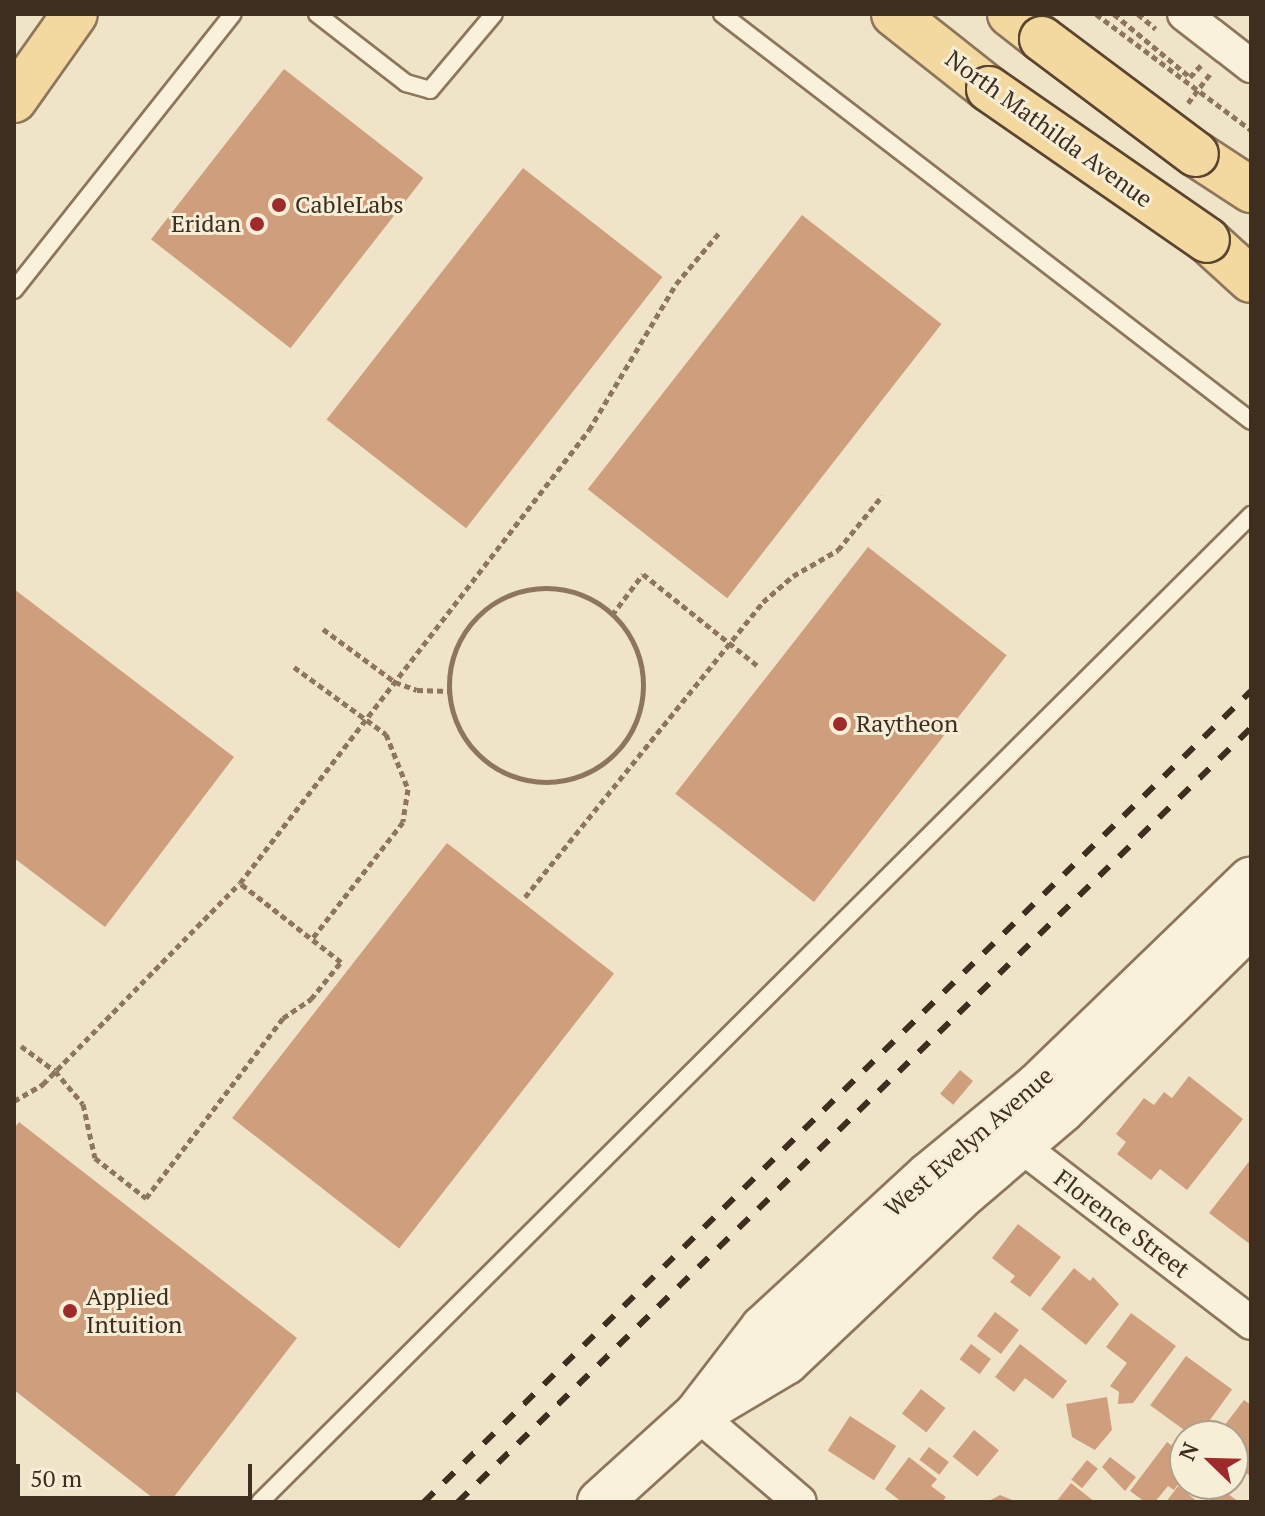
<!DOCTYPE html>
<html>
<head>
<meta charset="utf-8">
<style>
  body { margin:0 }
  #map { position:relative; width:1265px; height:1516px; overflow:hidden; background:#f0e4c8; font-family:"PT Serif",serif }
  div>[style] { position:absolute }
  .building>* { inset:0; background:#cf9f7d; transform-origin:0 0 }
  .path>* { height:5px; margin-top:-2.5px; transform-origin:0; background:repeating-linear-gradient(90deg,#8d765c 0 6px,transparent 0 10px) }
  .path>.ring { margin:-2.5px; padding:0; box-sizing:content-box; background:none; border:5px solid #8d765c; border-radius:50% }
  .roads { filter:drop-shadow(2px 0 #8d765c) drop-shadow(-2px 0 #8d765c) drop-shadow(0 2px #8d765c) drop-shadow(0 -2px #8d765c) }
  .service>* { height:16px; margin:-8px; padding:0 8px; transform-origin:8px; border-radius:8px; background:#faf1dc }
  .minor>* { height:32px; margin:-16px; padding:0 16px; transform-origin:16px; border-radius:16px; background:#faf1dc }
  .secondary>* { height:44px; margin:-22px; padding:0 22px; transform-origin:22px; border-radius:22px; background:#faf1dc }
  .primary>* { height:44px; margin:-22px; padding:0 22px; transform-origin:22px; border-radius:22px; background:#f3d9a0 }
  .rail>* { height:6px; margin-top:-3px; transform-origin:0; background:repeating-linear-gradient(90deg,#3d2e20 0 14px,transparent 0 28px) }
  .path-bridge>* { height:5px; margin-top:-2.5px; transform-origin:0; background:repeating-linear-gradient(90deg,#8d765c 0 6px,transparent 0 10px) }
  .bridges { filter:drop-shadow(2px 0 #5b4430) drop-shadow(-2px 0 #5b4430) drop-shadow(0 2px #5b4430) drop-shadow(0 -2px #5b4430) }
  .primary-bridge>* { height:44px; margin:-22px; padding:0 22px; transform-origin:22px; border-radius:22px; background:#f3d9a0 }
  .dots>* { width:22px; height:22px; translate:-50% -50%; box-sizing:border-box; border:4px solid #f7eed8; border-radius:50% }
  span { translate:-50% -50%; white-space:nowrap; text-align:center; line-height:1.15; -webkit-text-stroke:6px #f7eed8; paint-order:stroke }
  .street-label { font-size:24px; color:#3d2e20 }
  .poi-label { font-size:24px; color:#3d2e20 }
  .left { translate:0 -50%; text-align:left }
  .right { translate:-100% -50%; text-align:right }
  .frame { position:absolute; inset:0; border:16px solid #3d2e20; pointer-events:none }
  .north { position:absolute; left:1169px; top:1420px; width:80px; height:80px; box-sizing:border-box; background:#f7eed8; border:2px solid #ada18e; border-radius:50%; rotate:293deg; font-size:22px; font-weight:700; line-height:32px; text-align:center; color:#3d2e20 }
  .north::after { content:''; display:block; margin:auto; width:28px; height:36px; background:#9e2a2b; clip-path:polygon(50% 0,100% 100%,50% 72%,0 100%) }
  .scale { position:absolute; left:16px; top:1464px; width:236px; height:36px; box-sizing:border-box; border:4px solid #3d2e20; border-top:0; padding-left:10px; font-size:24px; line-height:28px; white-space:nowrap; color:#3d2e20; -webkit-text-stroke:6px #f7eed8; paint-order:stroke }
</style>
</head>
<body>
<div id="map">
  <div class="building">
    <div style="left:284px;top:69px;width:177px;height:216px;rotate:38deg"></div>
    <div style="left:523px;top:168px;width:177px;height:319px;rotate:38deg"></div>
    <div style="left:802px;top:215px;width:177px;height:348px;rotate:38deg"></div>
    <div style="left:868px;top:547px;width:176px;height:313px;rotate:38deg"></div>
    <div style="clip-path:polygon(14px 589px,234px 757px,105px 927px,14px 858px)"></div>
    <div style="left:447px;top:843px;width:212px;height:349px;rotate:38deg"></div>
    <div style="left:960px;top:1070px;width:17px;height:31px;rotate:40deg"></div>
    <div style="clip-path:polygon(1189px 1076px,1243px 1119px,1187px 1190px,1160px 1169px,1151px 1180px,1117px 1154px,1126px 1142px,1116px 1134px,1144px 1098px,1154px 1105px,1164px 1092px,1172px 1098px)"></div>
    <div style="clip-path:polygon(19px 1122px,297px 1338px,170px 1502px,158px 1502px,14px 1390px,14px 1129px)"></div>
    <div style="clip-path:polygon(1251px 1159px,1251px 1245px,1209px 1213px)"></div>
    <div style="clip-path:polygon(1018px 1224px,1061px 1257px,1030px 1297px,1010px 1282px,1015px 1276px,992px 1258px)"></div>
    <div style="clip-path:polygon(1074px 1268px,1090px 1281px,1093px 1277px,1119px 1304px,1086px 1345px,1041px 1309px)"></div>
    <div style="left:995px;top:1312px;width:30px;height:30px;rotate:37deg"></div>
    <div style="clip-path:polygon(1131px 1313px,1176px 1346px,1133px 1403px,1118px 1404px,1119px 1392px,1110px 1386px,1127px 1363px,1106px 1347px)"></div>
    <div style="left:971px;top:1344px;width:25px;height:19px;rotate:37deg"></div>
    <div style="clip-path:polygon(1020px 1344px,1067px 1381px,1053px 1399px,1025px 1378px,1014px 1392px,995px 1377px)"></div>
    <div style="left:1186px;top:1356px;width:57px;height:61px;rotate:36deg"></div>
    <div style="left:921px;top:1389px;width:31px;height:31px;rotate:38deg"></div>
    <div style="clip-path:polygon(1107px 1397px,1112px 1430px,1095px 1450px,1072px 1437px,1066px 1404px)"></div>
    <div style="clip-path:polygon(1244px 1400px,1251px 1405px,1251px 1477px,1233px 1463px,1233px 1436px,1217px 1435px)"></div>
    <div style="left:850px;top:1416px;width:55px;height:41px;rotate:33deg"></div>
    <div style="left:974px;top:1430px;width:32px;height:34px;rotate:39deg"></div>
    <div style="clip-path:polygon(1167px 1442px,1185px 1455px,1185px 1474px,1174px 1490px,1168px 1486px,1155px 1502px,1145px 1502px,1130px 1491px)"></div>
    <div style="left:929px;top:1447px;width:25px;height:16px;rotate:37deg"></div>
    <div style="clip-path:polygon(909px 1457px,937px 1479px,931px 1486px,946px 1497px,942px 1502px,902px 1502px,885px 1489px)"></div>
    <div style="clip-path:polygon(1110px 1457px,1136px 1477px,1125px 1491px,1102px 1467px)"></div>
    <div style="left:1087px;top:1460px;width:14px;height:25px;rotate:39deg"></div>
    <div style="clip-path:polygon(1071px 1483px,1095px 1502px,1056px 1502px)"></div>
    <div style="clip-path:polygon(1178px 1486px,1198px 1502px,1166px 1502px)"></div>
    <div style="clip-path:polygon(1220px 1488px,1239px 1502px,1209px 1502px)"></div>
    <div style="clip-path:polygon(1000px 1495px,1017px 1502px,987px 1502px)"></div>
  </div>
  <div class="path">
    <div style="left:1114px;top:14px;width:99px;rotate:39.7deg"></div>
    <div style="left:1190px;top:77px;width:16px;rotate:-47deg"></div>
    <div style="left:1138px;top:14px;width:23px;rotate:40deg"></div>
    <div style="left:1188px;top:103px;width:38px;rotate:-53deg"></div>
    <div class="ring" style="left:449px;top:588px;width:189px;height:189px"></div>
    <div style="left:612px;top:615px;width:51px;rotate:-52.9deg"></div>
    <div style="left:643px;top:574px;width:149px;rotate:38.7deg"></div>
    <div style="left:323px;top:629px;width:89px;rotate:36.4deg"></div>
    <div style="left:395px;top:682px;width:23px;rotate:20deg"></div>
    <div style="left:417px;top:690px;width:32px;rotate:2deg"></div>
    <div style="left:294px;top:667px;width:114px;rotate:36.1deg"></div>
    <div style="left:386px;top:734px;width:59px;rotate:68.2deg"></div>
    <div style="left:408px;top:789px;width:33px;rotate:99deg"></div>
    <div style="left:403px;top:822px;width:148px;rotate:127.9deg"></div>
    <div style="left:525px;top:897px;width:379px;rotate:-51.1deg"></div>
    <div style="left:763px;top:602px;width:40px;rotate:-41deg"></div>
    <div style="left:793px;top:576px;width:52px;rotate:-30deg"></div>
    <div style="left:838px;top:550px;width:70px;rotate:-50.8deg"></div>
    <div style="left:21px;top:1046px;width:42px;rotate:36.3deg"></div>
    <div style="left:55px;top:1071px;width:43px;rotate:49.7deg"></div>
    <div style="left:83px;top:1104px;width:55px;rotate:77.5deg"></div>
    <div style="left:95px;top:1158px;width:65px;rotate:38.1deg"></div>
    <div style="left:146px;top:1198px;width:226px;rotate:-52.7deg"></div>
    <div style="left:283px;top:1018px;width:34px;rotate:-34deg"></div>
    <div style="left:311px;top:999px;width:48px;rotate:-51deg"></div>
    <div style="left:341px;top:962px;width:128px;rotate:-142deg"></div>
    <div style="left:240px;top:883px;width:572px;rotate:-52.39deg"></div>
    <div style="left:589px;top:430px;width:170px;rotate:-59.2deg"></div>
    <div style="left:676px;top:284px;width:67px;rotate:-49.9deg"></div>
    <div style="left:14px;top:1101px;width:34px;rotate:-30deg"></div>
    <div style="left:43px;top:1084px;width:281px;rotate:-45.6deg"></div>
  </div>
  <div class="roads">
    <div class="service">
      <div style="left:317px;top:14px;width:113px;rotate:37.8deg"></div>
      <div style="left:406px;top:83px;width:25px;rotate:16deg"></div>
      <div style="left:430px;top:90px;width:99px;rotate:-49.9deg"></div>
      <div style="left:722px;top:14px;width:667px;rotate:37.57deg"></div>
      <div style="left:14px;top:290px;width:352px;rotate:-51.6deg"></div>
      <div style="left:260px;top:1502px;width:1399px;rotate:-44.88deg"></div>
    </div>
    <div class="minor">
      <div style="left:1184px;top:14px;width:85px;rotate:37.8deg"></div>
      <div style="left:1005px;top:1134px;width:310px;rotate:37.5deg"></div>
      <div style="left:697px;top:1414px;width:135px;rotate:40.5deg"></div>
    </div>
    <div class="secondary">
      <div style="left:717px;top:1403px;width:80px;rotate:-30.7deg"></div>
      <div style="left:786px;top:1362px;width:248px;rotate:-43.4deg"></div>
      <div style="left:966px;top:1192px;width:126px;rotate:-40.5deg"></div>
      <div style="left:1062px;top:1110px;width:265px;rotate:-44.5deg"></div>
      <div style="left:600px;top:1502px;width:131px;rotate:-42.2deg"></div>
      <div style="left:697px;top:1414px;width:108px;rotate:-52.5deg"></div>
      <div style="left:763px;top:1328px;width:226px;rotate:-42.7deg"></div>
      <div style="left:929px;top:1175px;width:141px;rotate:-39.5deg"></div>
      <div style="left:1038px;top:1085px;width:296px;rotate:-44deg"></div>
    </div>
    <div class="primary">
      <div style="left:894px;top:14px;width:121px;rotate:38.3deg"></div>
      <div style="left:1010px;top:14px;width:41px;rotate:38deg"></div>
      <div style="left:14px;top:100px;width:105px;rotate:-54.7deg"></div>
      <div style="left:1196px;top:154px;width:66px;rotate:33.2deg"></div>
      <div style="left:1207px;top:240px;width:59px;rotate:42.3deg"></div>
    </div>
  </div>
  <div class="rail">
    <div style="left:424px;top:1502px;width:1158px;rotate:-44.44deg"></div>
    <div style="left:458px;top:1502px;width:1108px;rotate:-44.31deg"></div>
  </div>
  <div class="path-bridge">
    <div style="left:1096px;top:14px;width:194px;rotate:36.8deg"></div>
  </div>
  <div class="bridges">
    <div class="primary-bridge">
      <div style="left:1042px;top:39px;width:192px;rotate:36.8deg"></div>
      <div style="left:989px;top:89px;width:265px;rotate:34.7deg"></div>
    </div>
  </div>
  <div class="dots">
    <div style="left:279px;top:205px;background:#9e2a2b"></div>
    <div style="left:257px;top:224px;background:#9e2a2b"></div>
    <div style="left:840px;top:724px;background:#9e2a2b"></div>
    <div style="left:70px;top:1311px;background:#9e2a2b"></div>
  </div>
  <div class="street-label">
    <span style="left:1049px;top:129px;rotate:36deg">North Mathilda Avenue</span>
    <span style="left:969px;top:1142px;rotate:-41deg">West Evelyn Avenue</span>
    <span style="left:1122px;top:1224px;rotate:37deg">Florence Street</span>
  </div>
  <div class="poi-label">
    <span class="left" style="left:295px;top:205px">CableLabs</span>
    <span class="right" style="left:241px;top:224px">Eridan</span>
    <span class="left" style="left:856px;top:724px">Raytheon</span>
    <span class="left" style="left:86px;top:1311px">Applied<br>Intuition</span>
  </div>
  <div class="frame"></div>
  <div class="north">N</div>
  <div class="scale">50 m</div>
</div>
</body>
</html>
